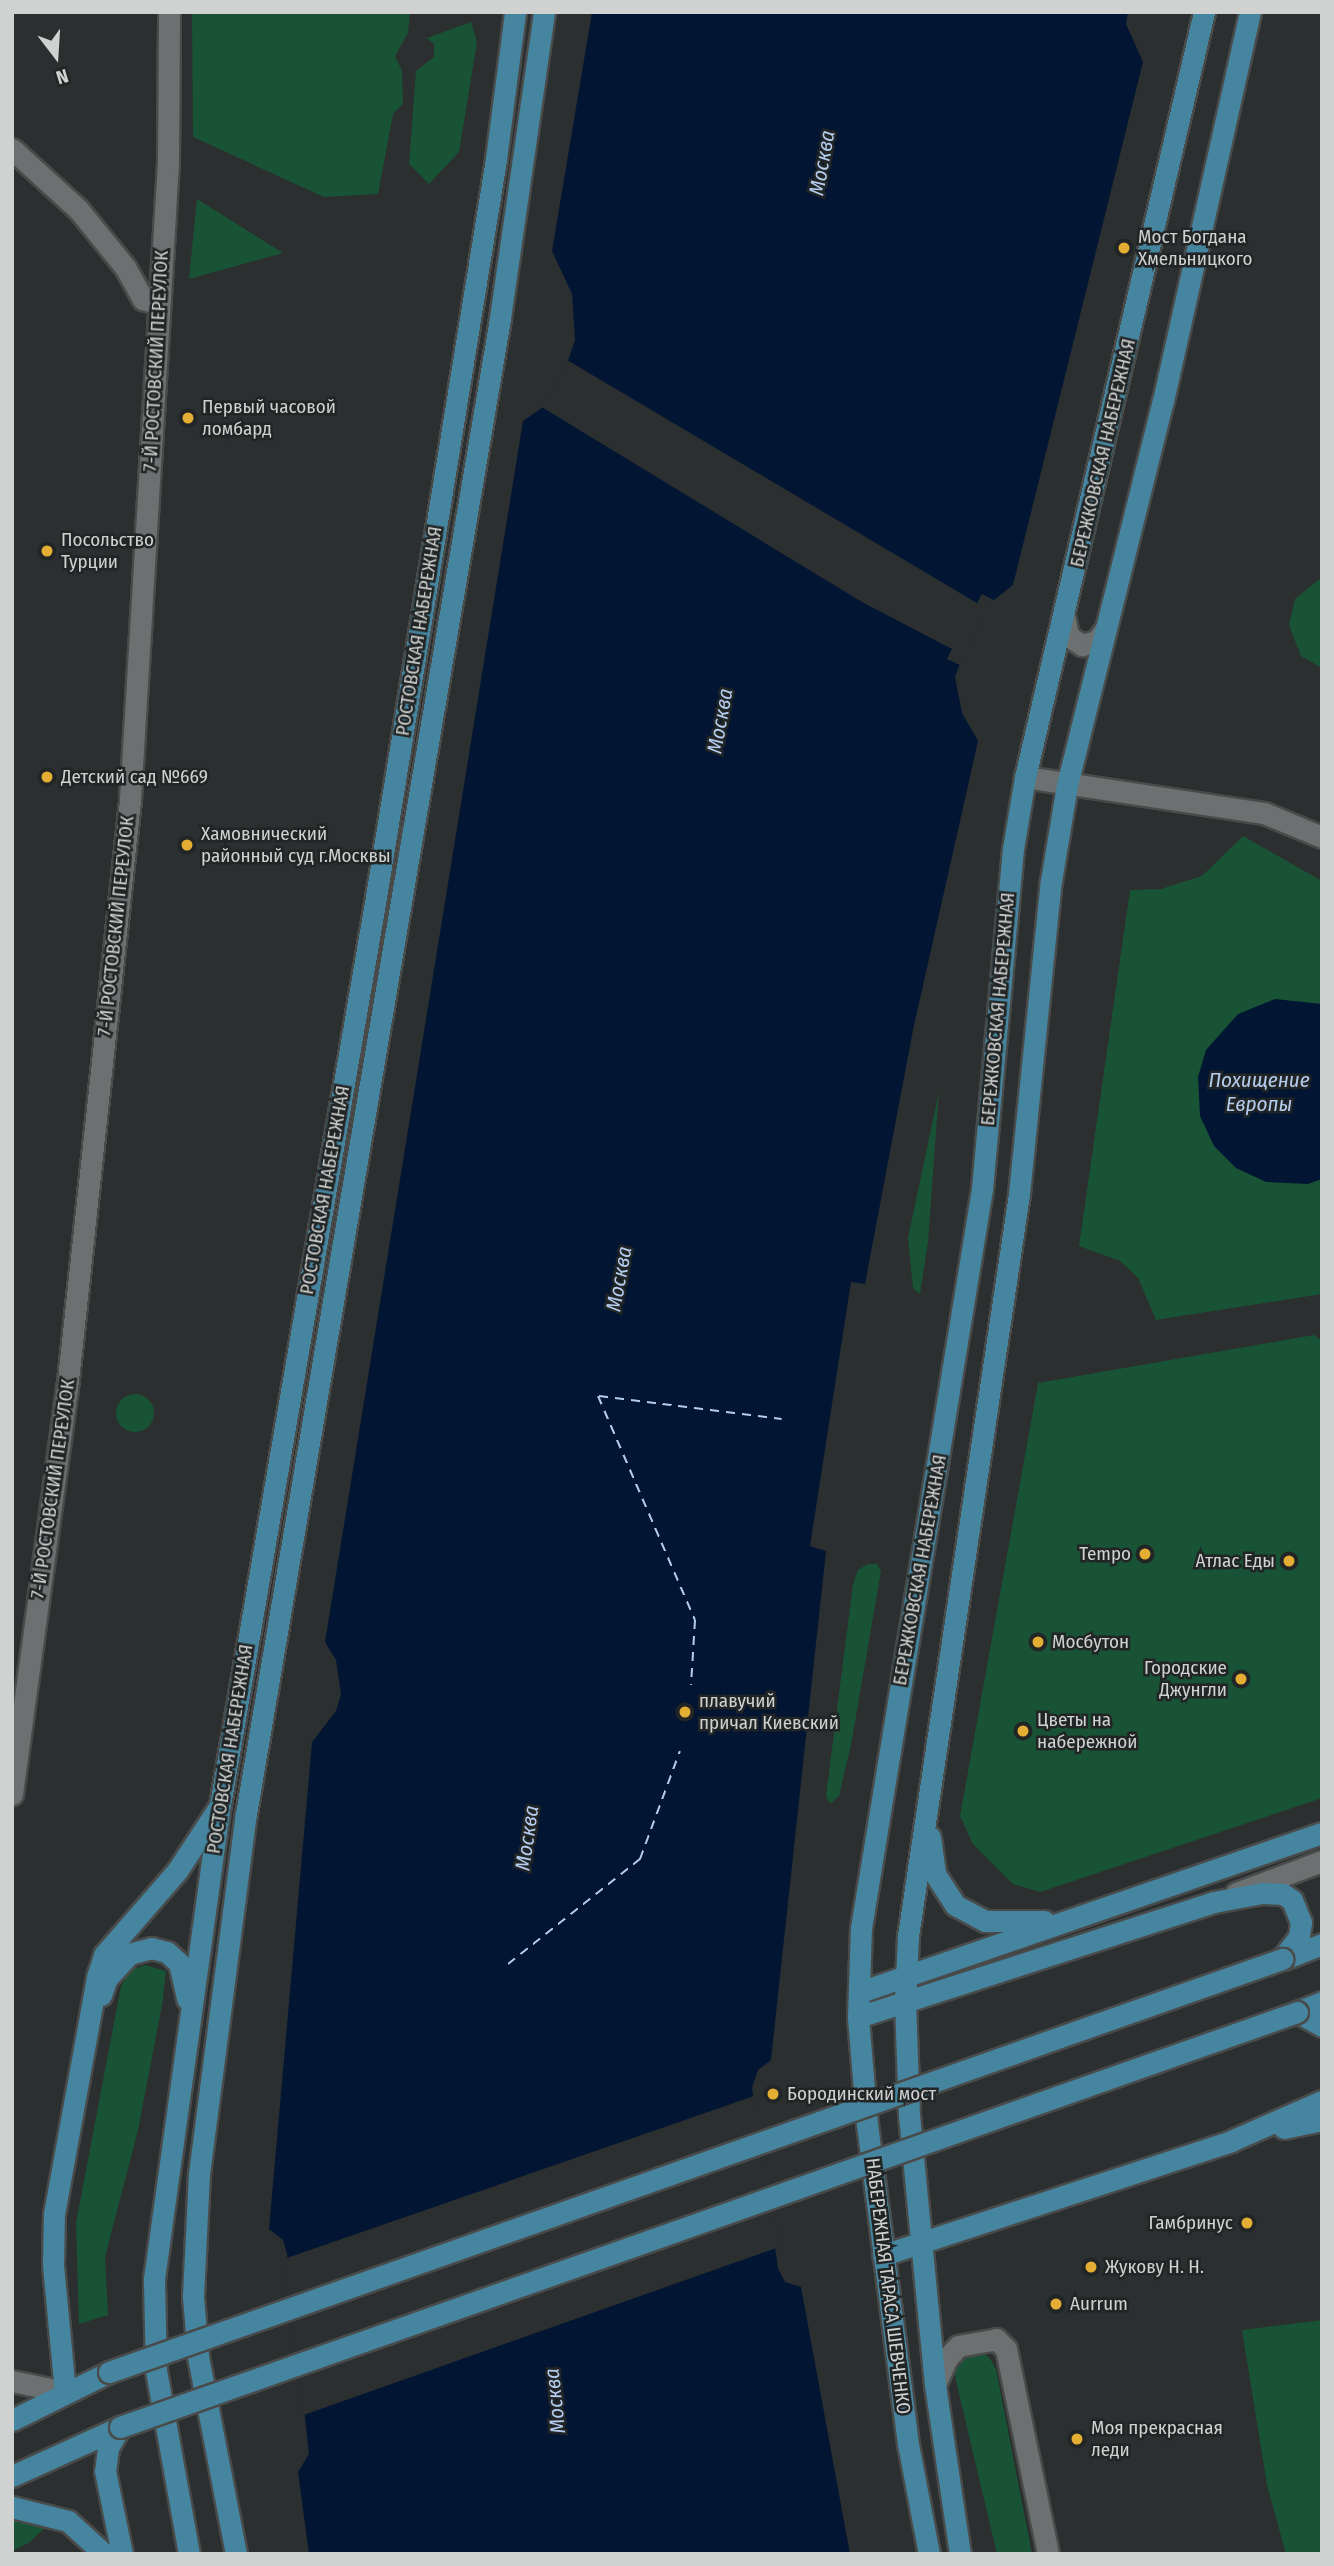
<!DOCTYPE html>
<html>
<head>
<meta charset="utf-8">
<style>
  body { margin:0 }
  #map { position:relative; width:1334px; height:2566px; overflow:hidden; background:#2b2f2f; font-family:"Fira Sans Condensed",sans-serif }
  div>[style] { position:absolute }
  .green>* { inset:0; background:#195335 }
  .round { border-radius:50% }
  .water>* { inset:0; background:#021633 }
  .pier>* { inset:0; background:#2b2f2f }
  .ferry>* { height:2px; margin-top:-1px; transform-origin:0; background:repeating-linear-gradient(90deg,#b4cdef 0 9px,transparent 0 16px) }
  .roads { filter:drop-shadow(2px 0 #494b4b) drop-shadow(-2px 0 #494b4b) drop-shadow(0 2px #494b4b) drop-shadow(0 -2px #494b4b) }
  .minor>* { height:21px; margin:-10.5px; padding:0 10.5px; transform-origin:10.5px; border-radius:10.5px; background:#6c7070 }
  .major>* { height:21px; margin:-10.5px; padding:0 10.5px; transform-origin:10.5px; border-radius:10.5px; background:#46859f }
  .bridges { filter:drop-shadow(2px 0 #494b4b) drop-shadow(-2px 0 #494b4b) drop-shadow(0 2px #494b4b) drop-shadow(0 -2px #494b4b) }
  .major-bridge>* { height:21px; margin:-10.5px; padding:0 10.5px; transform-origin:10.5px; border-radius:10.5px; background:#46859f }
  .dots>* { width:19px; height:19px; translate:-50% -50%; box-sizing:border-box; border:4px solid #222525; border-radius:50% }
  span { translate:-50% -50%; white-space:nowrap; text-align:center; line-height:1.15; -webkit-text-stroke:5px #222525; paint-order:stroke }
  .poi-label { font-size:19px; color:#d0d2d2 }
  .left { translate:0 -50%; text-align:left }
  .right { translate:-100% -50%; text-align:right }
  .street-label { font-size:19px; color:#d0d2d2 }
  .water-label { font-size:21px; color:#b4cdef; font-style:italic }
  .frame { position:absolute; inset:0; border:14px solid #d0d2d2; pointer-events:none }
  .north { position:absolute; left:21px; top:21px; width:70px; height:70px; -webkit-text-stroke:5px #222525; paint-order:stroke; rotate:163deg; font-size:19px; font-weight:700; line-height:28px; text-align:center; color:#d0d2d2 }
  .north::after { content:''; display:block; margin:auto; width:24px; height:32px; background:#d0d2d2; clip-path:polygon(50% 0,100% 100%,50% 72%,0 100%) }
</style>
</head>
<body>
<div id="map">
  <div class="green">
    <div style="clip-path:polygon(192px 12px,410px 12px,408px 33px,395px 56px,402px 71px,403px 104px,393px 114px,378px 194px,324px 197px,193px 137px)"></div>
    <div style="clip-path:polygon(471px 22px,477px 42px,459px 152px,429px 184px,409px 164px,416px 71px,434px 57px,434px 44px,427px 38px)"></div>
    <div style="clip-path:polygon(197px 199px,283px 253px,189px 279px)"></div>
    <div style="clip-path:polygon(1322px 577px,1322px 668px,1301px 656px,1289px 625px,1295px 599px)"></div>
    <div style="clip-path:polygon(1243px 836px,1322px 881px,1322px 1294px,1156px 1320px,1138px 1278px,1120px 1261px,1079px 1246px,1130px 890px,1161px 889px,1202px 876px)"></div>
    <div style="clip-path:polygon(939px 1091px,928px 1242px,920px 1294px,913px 1288px,908px 1238px)"></div>
    <div style="clip-path:polygon(1314px 1335px,1322px 1341px,1322px 1798px,1040px 1892px,1013px 1884px,973px 1844px,960px 1816px,1038px 1383px)"></div>
    <div class="round" style="left:116px;top:1394px;width:38px;height:38px"></div>
    <div style="clip-path:polygon(868px 1564px,877px 1564px,881px 1571px,851px 1745px,839px 1796px,830px 1804px,826px 1796px,853px 1584px,858px 1570px)"></div>
    <div style="clip-path:polygon(145px 1965px,166px 1971px,162px 2005px,138px 2130px,105px 2257px,108px 2315px,79px 2324px,76px 2223px,121px 1986px,130px 1970px)"></div>
    <div style="clip-path:polygon(1322px 2320px,1322px 2554px,1286px 2554px,1267px 2485px,1242px 2330px)"></div>
    <div style="clip-path:polygon(979px 2353px,989px 2357px,996px 2369px,1032px 2554px,997px 2554px,956px 2381px,955px 2371px,966px 2357px)"></div>
    <div style="clip-path:polygon(12px 2516px,51px 2522px,30px 2542px,12px 2551px)"></div>
  </div>
  <div class="water">
    <div style="clip-path:polygon(592px 12px,1128px 12px,1126px 24px,1143px 62px,1013px 585px,980px 611px,955px 677px,962px 713px,978px 741px,913px 1030px,865px 1284px,851px 1282px,810px 1546px,826px 1551px,771px 2060px,758px 2070px,752px 2088px,778px 2268px,785px 2282px,801px 2287px,850px 2554px,309px 2554px,298px 2472px,309px 2454px,287px 2254px,283px 2240px,269px 2229px,312px 1742px,336px 1711px,341px 1694px,336px 1660px,325px 1642px,523px 421px,549px 403px,559px 387px,575px 340px,572px 294px,552px 251px)"></div>
    <div style="clip-path:polygon(1275px 999px,1322px 1004px,1322px 1179px,1308px 1184px,1266px 1182px,1236px 1168px,1214px 1146px,1200px 1116px,1198px 1077px,1206px 1050px,1238px 1014px)"></div>
  </div>
  <div class="pier">
    <div style="clip-path:polygon(567px 360px,977px 603px,982px 594px,996px 601px,983px 613px,962px 666px,947px 659px,952px 649px,862px 602px,540px 406px,556px 386px)"></div>
    <div style="clip-path:polygon(757px 2095px,779px 2247px,301px 2416px,284px 2259px)"></div>
  </div>
  <div class="ferry">
    <div style="left:598px;top:1396px;width:244px;rotate:66.6deg"></div>
    <div style="left:695px;top:1620px;width:65px;rotate:93.5deg"></div>
    <div style="left:599px;top:1396px;width:184px;rotate:7.2deg"></div>
    <div style="left:508px;top:1964px;width:169px;rotate:-38.5deg"></div>
    <div style="left:640px;top:1859px;width:115px;rotate:-69.7deg"></div>
  </div>
  <div class="roads">
    <div class="minor">
      <div style="left:12px;top:149px;width:89px;rotate:42.3deg"></div>
      <div style="left:78px;top:209px;width:75px;rotate:51deg"></div>
      <div style="left:125px;top:267px;width:37px;rotate:61deg"></div>
      <div style="left:143px;top:299px;width:17px;rotate:17deg"></div>
      <div style="left:1065px;top:620px;width:16px;rotate:79deg"></div>
      <div style="left:1068px;top:636px;width:17px;rotate:33deg"></div>
      <div style="left:1082px;top:645px;width:16px;rotate:-15deg"></div>
      <div style="left:1097px;top:641px;width:16px;rotate:-55deg"></div>
      <div style="left:1025px;top:777px;width:242px;rotate:8.6deg"></div>
      <div style="left:1264px;top:813px;width:63px;rotate:22.5deg"></div>
      <div style="left:12px;top:1794px;width:409px;rotate:-82.3deg"></div>
      <div style="left:67px;top:1389px;width:592px;rotate:-83.89deg"></div>
      <div style="left:130px;top:800px;width:638px;rotate:-86.59deg"></div>
      <div style="left:168px;top:163px;width:151px;rotate:-89.6deg"></div>
      <div style="left:1236px;top:1893px;width:92px;rotate:-20.4deg"></div>
      <div style="left:12px;top:2381px;width:54px;rotate:11.7deg"></div>
      <div style="left:935px;top:2385px;width:30px;rotate:-66deg"></div>
      <div style="left:947px;top:2358px;width:16px;rotate:-47deg"></div>
      <div style="left:958px;top:2346px;width:39px;rotate:-10deg"></div>
      <div style="left:996px;top:2339px;width:14px;rotate:45deg"></div>
      <div style="left:1006px;top:2349px;width:209px;rotate:78.4deg"></div>
    </div>
    <div class="major">
      <div style="left:930px;top:1837px;width:37px;rotate:82deg"></div>
      <div style="left:935px;top:1874px;width:37px;rotate:57deg"></div>
      <div style="left:955px;top:1905px;width:34px;rotate:28deg"></div>
      <div style="left:985px;top:1921px;width:59px"></div>
      <div style="left:1284px;top:1959px;width:41px;rotate:-21.5deg"></div>
      <div style="left:860px;top:1992px;width:489px;rotate:-19deg"></div>
      <div style="left:101px;top:1995px;width:18px;rotate:-71deg"></div>
      <div style="left:107px;top:1978px;width:33px;rotate:-47deg"></div>
      <div style="left:129px;top:1954px;width:23px;rotate:-15deg"></div>
      <div style="left:151px;top:1948px;width:16px;rotate:14deg"></div>
      <div style="left:167px;top:1952px;width:16px;rotate:43deg"></div>
      <div style="left:179px;top:1963px;width:37px;rotate:77deg"></div>
      <div style="left:1297px;top:2012px;width:29px;rotate:29deg"></div>
      <div style="left:1297px;top:2012px;width:27px;rotate:-22deg"></div>
      <div style="left:858px;top:2017px;width:374px;rotate:-17.9deg"></div>
      <div style="left:1214px;top:1902px;width:49px;rotate:-10.6deg"></div>
      <div style="left:1262px;top:1893px;width:21px;rotate:3deg"></div>
      <div style="left:1283px;top:1894px;width:11px;rotate:34deg"></div>
      <div style="left:1292px;top:1900px;width:24px;rotate:68deg"></div>
      <div style="left:1301px;top:1922px;width:15px;rotate:98deg"></div>
      <div style="left:1299px;top:1937px;width:28px;rotate:128deg"></div>
      <div style="left:1284px;top:2128px;width:39px;rotate:-12deg"></div>
      <div style="left:883px;top:2255px;width:366px;rotate:-18.1deg"></div>
      <div style="left:1231px;top:2141px;width:99px;rotate:-23.7deg"></div>
      <div style="left:65px;top:2392px;width:129px;rotate:-95.4deg"></div>
      <div style="left:53px;top:2264px;width:50px;rotate:-88.9deg"></div>
      <div style="left:54px;top:2214px;width:241px;rotate:-79.7deg"></div>
      <div style="left:97px;top:1977px;width:23px;rotate:-72deg"></div>
      <div style="left:104px;top:1955px;width:111px;rotate:-49deg"></div>
      <div style="left:177px;top:1871px;width:73px;rotate:-56.7deg"></div>
      <div style="left:12px;top:2420px;width:108px;rotate:-26.3deg"></div>
      <div style="left:120px;top:2427px;width:24px;rotate:120deg"></div>
      <div style="left:108px;top:2448px;width:23px;rotate:97deg"></div>
      <div style="left:105px;top:2471px;width:85px;rotate:78.4deg"></div>
      <div style="left:12px;top:2476px;width:119px;rotate:-24.4deg"></div>
      <div style="left:12px;top:2507px;width:58px;rotate:14deg"></div>
      <div style="left:68px;top:2521px;width:49px;rotate:42.5deg"></div>
      <div style="left:189px;top:2554px;width:187px;rotate:-100.2deg"></div>
      <div style="left:156px;top:2370px;width:91px;rotate:-91.3deg"></div>
      <div style="left:154px;top:2279px;width:479px;rotate:-82.1deg"></div>
      <div style="left:220px;top:1805px;width:921px;rotate:-80.25deg"></div>
      <div style="left:376px;top:897px;width:748px;rotate:-80.76deg"></div>
      <div style="left:496px;top:159px;width:148px;rotate:-82.6deg"></div>
      <div style="left:236px;top:2554px;width:202px;rotate:-100.9deg"></div>
      <div style="left:198px;top:2356px;width:60px;rotate:-94.8deg"></div>
      <div style="left:193px;top:2296px;width:122px;rotate:-87.2deg"></div>
      <div style="left:199px;top:2174px;width:363px;rotate:-82.6deg"></div>
      <div style="left:246px;top:1814px;width:1517px;rotate:-80.36deg"></div>
      <div style="left:500px;top:318px;width:309px;rotate:-81.8deg"></div>
      <div style="left:929px;top:2554px;width:112px;rotate:-100.8deg"></div>
      <div style="left:908px;top:2444px;width:322px;rotate:-97.3deg"></div>
      <div style="left:867px;top:2125px;width:108px;rotate:-94.8deg"></div>
      <div style="left:858px;top:2017px;width:89px;rotate:-88.1deg"></div>
      <div style="left:861px;top:1928px;width:749px;rotate:-80.7deg"></div>
      <div style="left:982px;top:1189px;width:341px;rotate:-84.8deg"></div>
      <div style="left:1013px;top:849px;width:73px;rotate:-80.5deg"></div>
      <div style="left:1025px;top:777px;width:786px;rotate:-76.83deg"></div>
      <div style="left:960px;top:2554px;width:171px;rotate:-98.4deg"></div>
      <div style="left:935px;top:2385px;width:270px;rotate:-95.5deg"></div>
      <div style="left:909px;top:2116px;width:114px;rotate:-92deg"></div>
      <div style="left:905px;top:2002px;width:66px;rotate:-87.4deg"></div>
      <div style="left:908px;top:1936px;width:750px;rotate:-81.49deg"></div>
      <div style="left:1019px;top:1194px;width:315px;rotate:-84.2deg"></div>
      <div style="left:1051px;top:881px;width:97px;rotate:-80.5deg"></div>
      <div style="left:1067px;top:785px;width:396px;rotate:-76deg"></div>
      <div style="left:1163px;top:401px;width:399px;rotate:-77.4deg"></div>
    </div>
  </div>
  <div class="bridges">
    <div class="major-bridge">
      <div style="left:109px;top:2372px;width:1244px;rotate:-19.4deg"></div>
      <div style="left:120px;top:2427px;width:1248px;rotate:-19.42deg"></div>
    </div>
  </div>
  <div class="dots">
    <div style="left:1124px;top:248px;background:#e4ae35"></div>
    <div style="left:188px;top:418px;background:#e4ae35"></div>
    <div style="left:47px;top:551px;background:#e4ae35"></div>
    <div style="left:47px;top:777px;background:#e4ae35"></div>
    <div style="left:187px;top:845px;background:#e4ae35"></div>
    <div style="left:1145px;top:1554px;background:#e4ae35"></div>
    <div style="left:1289px;top:1561px;background:#e4ae35"></div>
    <div style="left:1038px;top:1642px;background:#e4ae35"></div>
    <div style="left:1241px;top:1679px;background:#e4ae35"></div>
    <div style="left:685px;top:1712px;background:#e4ae35"></div>
    <div style="left:1023px;top:1731px;background:#e4ae35"></div>
    <div style="left:773px;top:2094px;background:#e4ae35"></div>
    <div style="left:1247px;top:2223px;background:#e4ae35"></div>
    <div style="left:1091px;top:2267px;background:#e4ae35"></div>
    <div style="left:1056px;top:2304px;background:#e4ae35"></div>
    <div style="left:1077px;top:2439px;background:#e4ae35"></div>
  </div>
  <div class="poi-label">
    <span class="left" style="left:1138px;top:248px">Мост Богдана<br>Хмельницкого</span>
    <span class="left" style="left:202px;top:418px">Первый часовой<br>ломбард</span>
    <span class="left" style="left:61px;top:551px">Посольство<br>Турции</span>
    <span class="left" style="left:61px;top:777px">Детский сад №669</span>
    <span class="left" style="left:201px;top:845px">Хамовнический<br>районный суд г.Москвы</span>
    <span class="right" style="left:1131px;top:1554px">Tempo</span>
    <span class="right" style="left:1275px;top:1561px">Атлас Еды</span>
    <span class="left" style="left:1052px;top:1642px">Мосбутон</span>
    <span class="right" style="left:1227px;top:1679px">Городские<br>Джунгли</span>
    <span class="left" style="left:699px;top:1712px">плавучий<br>причал Киевский</span>
    <span class="left" style="left:1037px;top:1731px">Цветы на<br>набережной</span>
    <span class="left" style="left:787px;top:2094px">Бородинский мост</span>
    <span class="right" style="left:1233px;top:2223px">Гамбринус</span>
    <span class="left" style="left:1105px;top:2267px">Жукову Н. Н.</span>
    <span class="left" style="left:1070px;top:2304px">Aurrum</span>
    <span class="left" style="left:1091px;top:2439px">Моя прекрасная<br>леди</span>
  </div>
  <div class="street-label">
    <span style="left:156px;top:361px;rotate:-87deg">7-Й РОСТОВСКИЙ ПЕРЕУЛОК</span>
    <span style="left:1103px;top:453px;rotate:-77deg">БЕРЕЖКОВСКАЯ НАБЕРЕЖНАЯ</span>
    <span style="left:419px;top:631px;rotate:-81deg">РОСТОВСКАЯ НАБЕРЕЖНАЯ</span>
    <span style="left:116px;top:926px;rotate:-84deg">7-Й РОСТОВСКИЙ ПЕРЕУЛОК</span>
    <span style="left:998px;top:1009px;rotate:-85deg">БЕРЕЖКОВСКАЯ НАБЕРЕЖНАЯ</span>
    <span style="left:325px;top:1190px;rotate:-80deg">РОСТОВСКАЯ НАБЕРЕЖНАЯ</span>
    <span style="left:53px;top:1489px;rotate:-82deg">7-Й РОСТОВСКИЙ ПЕРЕУЛОК</span>
    <span style="left:920px;top:1570px;rotate:-80deg">БЕРЕЖКОВСКАЯ НАБЕРЕЖНАЯ</span>
    <span style="left:230px;top:1749px;rotate:-81deg">РОСТОВСКАЯ НАБЕРЕЖНАЯ</span>
    <span style="left:888px;top:2286px;rotate:83deg">НАБЕРЕЖНАЯ ТАРАСА ШЕВЧЕНКО</span>
  </div>
  <div class="water-label">
    <span style="left:822px;top:163px;rotate:-80deg">Москва</span>
    <span style="left:720px;top:721px;rotate:-80deg">Москва</span>
    <span style="left:1259px;top:1092px">Похищение<br>Европы</span>
    <span style="left:619px;top:1279px;rotate:-80deg">Москва</span>
    <span style="left:527px;top:1838px;rotate:-82deg">Москва</span>
    <span style="left:555px;top:2401px;rotate:-96deg">Москва</span>
  </div>
  <div class="frame"></div>
  <div class="north">N</div>
</div>
</body>
</html>
